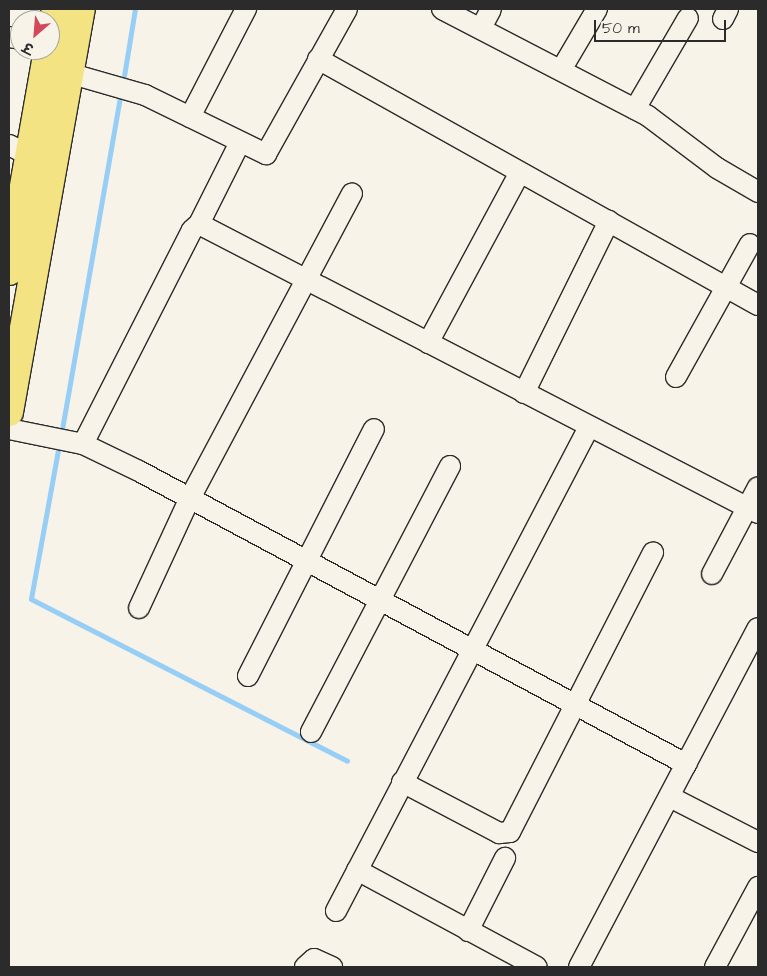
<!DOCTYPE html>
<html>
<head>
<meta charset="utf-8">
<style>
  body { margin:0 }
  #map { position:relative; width:767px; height:976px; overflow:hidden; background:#f7f3e8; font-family:"Architects Daughter","Playpen Sans Deva",sans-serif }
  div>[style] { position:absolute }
  .stream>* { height:5px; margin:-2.5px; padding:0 2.5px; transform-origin:2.5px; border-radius:2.5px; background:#97cef6 }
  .roads { filter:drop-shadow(1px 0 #2b2b2b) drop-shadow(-1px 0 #2b2b2b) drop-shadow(0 1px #2b2b2b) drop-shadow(0 -1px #2b2b2b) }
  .minor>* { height:20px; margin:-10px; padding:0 10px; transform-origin:10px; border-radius:10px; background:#f7f3e8 }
  .highway>* { height:28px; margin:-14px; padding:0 14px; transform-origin:14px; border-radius:14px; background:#f4e382 }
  span { translate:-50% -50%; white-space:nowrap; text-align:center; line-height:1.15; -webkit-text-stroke:4.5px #f7f3e8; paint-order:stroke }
  .frame { position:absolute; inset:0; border:10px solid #2b2b2b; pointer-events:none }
  .north { position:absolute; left:10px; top:10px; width:50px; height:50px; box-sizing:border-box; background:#f7f3e8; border:1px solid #a5a39c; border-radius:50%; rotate:207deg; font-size:14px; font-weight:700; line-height:20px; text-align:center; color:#2b2b2b }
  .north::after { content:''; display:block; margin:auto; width:18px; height:22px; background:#d1495b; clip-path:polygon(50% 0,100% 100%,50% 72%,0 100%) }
  .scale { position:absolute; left:594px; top:20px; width:132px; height:22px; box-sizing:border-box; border:2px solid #2b2b2b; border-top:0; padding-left:6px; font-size:15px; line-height:18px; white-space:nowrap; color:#2b2b2b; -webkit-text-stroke:4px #f7f3e8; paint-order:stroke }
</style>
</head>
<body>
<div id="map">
  <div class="stream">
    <div style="left:124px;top:76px;width:68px;rotate:-80.7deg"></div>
    <div style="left:61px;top:435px;width:348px;rotate:-80.1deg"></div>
    <div style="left:58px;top:450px;width:151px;rotate:100.3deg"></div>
    <div style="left:31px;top:599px;width:355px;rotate:27.1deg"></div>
  </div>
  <div class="roads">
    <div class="minor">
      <div style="left:442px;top:9px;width:232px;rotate:27.4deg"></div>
      <div style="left:648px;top:116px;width:86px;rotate:37deg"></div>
      <div style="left:717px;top:168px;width:48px;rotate:30.3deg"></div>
      <div style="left:723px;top:19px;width:11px;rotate:-63deg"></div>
      <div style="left:481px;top:28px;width:21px;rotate:-62deg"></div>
      <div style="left:9px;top:37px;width:11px;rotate:10deg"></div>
      <div style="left:318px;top:59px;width:504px;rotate:29.21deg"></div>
      <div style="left:58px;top:70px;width:91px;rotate:16deg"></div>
      <div style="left:145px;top:95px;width:135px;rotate:26deg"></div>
      <div style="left:266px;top:154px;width:166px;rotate:-60.8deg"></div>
      <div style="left:561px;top:70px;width:71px;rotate:-59.5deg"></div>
      <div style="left:635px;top:109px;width:105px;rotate:-59.8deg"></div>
      <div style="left:190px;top:117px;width:122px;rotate:-62.6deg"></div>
      <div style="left:9px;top:145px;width:22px;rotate:27deg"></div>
      <div style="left:199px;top:224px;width:89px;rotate:-63.4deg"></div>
      <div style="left:428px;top:343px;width:192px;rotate:-61.7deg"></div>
      <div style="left:676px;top:377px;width:152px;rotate:-60.9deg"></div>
      <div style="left:524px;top:393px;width:192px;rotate:-63.7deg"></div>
      <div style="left:9px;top:429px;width:76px;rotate:11.5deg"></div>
      <div style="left:83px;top:444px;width:62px;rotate:25.7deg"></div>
      <div style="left:139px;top:471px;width:621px;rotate:28.18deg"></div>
      <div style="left:83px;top:444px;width:240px;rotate:-63deg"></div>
      <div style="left:192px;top:230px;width:9px;rotate:-41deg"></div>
      <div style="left:199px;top:224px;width:629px;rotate:27.34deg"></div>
      <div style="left:712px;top:574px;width:98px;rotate:-62.1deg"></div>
      <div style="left:139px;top:608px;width:119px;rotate:-65.2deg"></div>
      <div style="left:189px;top:500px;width:347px;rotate:-62deg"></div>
      <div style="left:248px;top:676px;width:277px;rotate:-63deg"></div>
      <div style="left:311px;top:732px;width:300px;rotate:-62.4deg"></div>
      <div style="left:402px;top:782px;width:110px;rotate:27.7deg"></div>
      <div style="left:499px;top:833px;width:11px;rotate:-5deg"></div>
      <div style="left:510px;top:832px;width:314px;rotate:-62.9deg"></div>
      <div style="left:670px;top:797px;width:99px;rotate:27.1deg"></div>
      <div style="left:357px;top:870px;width:204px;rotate:28.3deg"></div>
      <div style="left:336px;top:911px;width:546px;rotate:-62.4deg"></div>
      <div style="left:468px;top:931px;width:82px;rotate:-63.1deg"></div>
      <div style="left:305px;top:967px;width:12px;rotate:-42deg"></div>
      <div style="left:314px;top:959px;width:20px;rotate:24deg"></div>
      <div style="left:579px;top:967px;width:383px;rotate:-62.2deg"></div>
      <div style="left:715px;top:967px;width:91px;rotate:-61.7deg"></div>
    </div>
    <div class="highway">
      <div style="left:50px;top:40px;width:32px;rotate:-79deg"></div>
      <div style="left:9px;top:271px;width:224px;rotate:-80deg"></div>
      <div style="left:9px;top:412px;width:409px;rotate:-79.9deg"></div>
    </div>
  </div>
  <div class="frame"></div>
  <div class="north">उ</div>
  <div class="scale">50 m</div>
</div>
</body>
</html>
